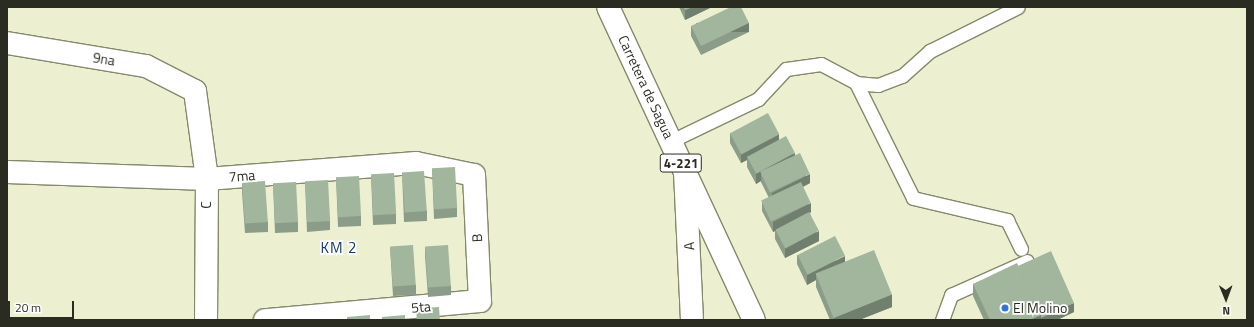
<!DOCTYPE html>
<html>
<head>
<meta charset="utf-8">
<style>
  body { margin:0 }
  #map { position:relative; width:1254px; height:327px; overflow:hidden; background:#ecf0d1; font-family:"Titillium Web",sans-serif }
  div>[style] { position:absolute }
  .roads { filter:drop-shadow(1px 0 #86886c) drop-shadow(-1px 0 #86886c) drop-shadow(0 1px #86886c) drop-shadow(0 -1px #86886c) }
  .service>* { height:13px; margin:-6.5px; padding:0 6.5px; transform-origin:6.5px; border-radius:6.5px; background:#fff }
  .minor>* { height:22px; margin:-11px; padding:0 11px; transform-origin:11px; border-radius:11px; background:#fff }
  .primary>* { height:22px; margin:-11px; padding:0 11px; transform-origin:11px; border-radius:11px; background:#fff }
  .wall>* { inset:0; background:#8b9d88 }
  .shaded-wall>* { inset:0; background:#717f6f; transform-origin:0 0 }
  .building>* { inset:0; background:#a2b69e; transform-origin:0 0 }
  .dots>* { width:11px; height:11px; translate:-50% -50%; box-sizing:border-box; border:2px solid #fff; border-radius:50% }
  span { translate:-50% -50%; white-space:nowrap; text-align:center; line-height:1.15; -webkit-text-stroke:3.5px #fff; paint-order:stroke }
  .shield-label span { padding:1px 3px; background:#fff; border:1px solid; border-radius:3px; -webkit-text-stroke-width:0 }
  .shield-label { font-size:13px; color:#2b2c21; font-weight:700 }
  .street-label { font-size:14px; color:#2b2c21 }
  .poi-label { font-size:14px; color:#2b2c21 }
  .left { translate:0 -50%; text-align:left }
  .neighbourhood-label { font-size:15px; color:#17396e; letter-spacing:1px }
  .frame { position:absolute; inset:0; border:8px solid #2b2c21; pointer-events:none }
  .north { position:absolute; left:1206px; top:279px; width:40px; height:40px; -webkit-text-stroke:3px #fff; paint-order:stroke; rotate:179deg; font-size:11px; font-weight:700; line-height:16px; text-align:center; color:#2b2c21 }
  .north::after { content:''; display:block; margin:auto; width:14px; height:18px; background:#2b2c21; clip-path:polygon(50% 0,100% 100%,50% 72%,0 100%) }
  .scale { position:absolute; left:8px; top:301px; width:66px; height:18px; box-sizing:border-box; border:2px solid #2b2c21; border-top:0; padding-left:5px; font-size:12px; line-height:14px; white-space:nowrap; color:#2b2c21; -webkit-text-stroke:3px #fff; paint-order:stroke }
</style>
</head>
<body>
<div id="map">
  <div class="roads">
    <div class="service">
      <div style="left:856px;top:83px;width:128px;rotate:63.6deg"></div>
      <div style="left:913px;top:198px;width:97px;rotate:13.2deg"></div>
      <div style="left:1007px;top:220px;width:32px;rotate:64deg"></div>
      <div style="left:671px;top:141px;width:97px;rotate:-25.8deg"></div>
      <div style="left:758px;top:99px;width:41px;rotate:-47deg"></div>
      <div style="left:786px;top:69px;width:35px;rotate:-8deg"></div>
      <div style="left:821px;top:64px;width:40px;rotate:28deg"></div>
      <div style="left:856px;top:83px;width:22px;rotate:5deg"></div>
      <div style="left:878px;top:85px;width:26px;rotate:-21deg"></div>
      <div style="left:902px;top:76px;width:38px;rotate:-42deg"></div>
      <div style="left:930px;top:51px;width:98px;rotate:-26.6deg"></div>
      <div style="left:942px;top:320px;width:27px;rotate:-70deg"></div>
      <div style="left:951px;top:295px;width:83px;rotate:-24.1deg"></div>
    </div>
    <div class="minor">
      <div style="left:7px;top:43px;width:141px;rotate:9.4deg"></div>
      <div style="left:146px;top:66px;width:55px;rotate:27deg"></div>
      <div style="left:195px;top:91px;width:89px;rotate:82.2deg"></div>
      <div style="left:207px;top:179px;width:141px;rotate:90.4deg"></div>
      <div style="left:7px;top:172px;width:200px;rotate:2deg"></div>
      <div style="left:207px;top:179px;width:210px;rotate:-4.4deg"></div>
      <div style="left:416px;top:163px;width:59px;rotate:11.7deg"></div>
      <div style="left:474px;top:175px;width:126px;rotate:87.3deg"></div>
      <div style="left:480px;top:301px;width:216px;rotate:174.9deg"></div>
      <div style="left:685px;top:172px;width:148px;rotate:87.3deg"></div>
    </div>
    <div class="primary">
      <div style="left:608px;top:7px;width:345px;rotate:65deg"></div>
    </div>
  </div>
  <div class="wall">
    <div style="clip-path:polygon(679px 7px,712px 7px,685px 20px)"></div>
    <div style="clip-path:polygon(691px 26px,749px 32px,701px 55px,691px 36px)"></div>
    <div style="clip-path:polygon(730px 133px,779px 140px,795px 155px,810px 183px,803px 187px,811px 212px,810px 213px,819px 241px,785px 258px,775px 239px,775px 231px,773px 232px,762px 211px,762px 202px,769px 198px,761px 182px,761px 181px,756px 184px,747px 167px,747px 160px,741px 163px,730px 143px)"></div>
    <div style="clip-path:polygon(432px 168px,457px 208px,457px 217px,434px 219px)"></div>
    <div style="clip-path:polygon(402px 172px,427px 211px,427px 221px,404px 222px)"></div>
    <div style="clip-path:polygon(371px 175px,396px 214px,396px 224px,373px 225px)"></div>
    <div style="clip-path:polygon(336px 177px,361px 216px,361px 226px,338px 227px)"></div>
    <div style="clip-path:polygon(305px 182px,330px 221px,330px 230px,307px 232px)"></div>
    <div style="clip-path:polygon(242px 183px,268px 222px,268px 232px,245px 233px,242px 192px)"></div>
    <div style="clip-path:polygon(273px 183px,298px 222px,298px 232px,275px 233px)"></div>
    <div style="clip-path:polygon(390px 247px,416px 285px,416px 295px,393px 296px)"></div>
    <div style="clip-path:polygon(425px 247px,451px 286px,451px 295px,428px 297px,425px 256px)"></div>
    <div style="clip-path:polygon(797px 255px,845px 262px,892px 307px,859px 320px,830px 320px,816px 287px,816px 280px,807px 285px,797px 264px)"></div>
    <div style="clip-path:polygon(1018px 266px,1074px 312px,1057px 320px,984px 320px,973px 296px,973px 284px)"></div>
  </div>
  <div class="shaded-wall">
    <div style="clip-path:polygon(693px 7px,712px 7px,685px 20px,685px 10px)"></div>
    <div style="left:749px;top:23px;width:9px;height:53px;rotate:90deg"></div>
    <div style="clip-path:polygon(779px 134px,779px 144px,747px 157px,747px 160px,741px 163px,741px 154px)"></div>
    <div style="clip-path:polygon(795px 153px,795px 162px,761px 173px,761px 181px,756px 184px,756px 174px)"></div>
    <div style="clip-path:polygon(810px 174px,810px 183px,772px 203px,772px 193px)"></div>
    <div style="clip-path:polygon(811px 203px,811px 212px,773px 232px,773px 222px)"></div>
    <div style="clip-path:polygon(819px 231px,819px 241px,785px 258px,785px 248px)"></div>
    <div style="clip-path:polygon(845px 256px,845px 266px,816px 274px,816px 280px,807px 285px,807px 275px)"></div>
    <div style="clip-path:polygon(892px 294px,892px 307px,859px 320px,834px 320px,834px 318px)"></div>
    <div style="clip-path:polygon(1074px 303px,1074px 312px,1057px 320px,1030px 320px,1041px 315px)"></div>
  </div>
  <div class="building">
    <div style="clip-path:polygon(684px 7px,693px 7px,685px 10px)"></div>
    <div style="clip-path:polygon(731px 7px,741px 7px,749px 23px,701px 46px,691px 26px)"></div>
    <div style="left:768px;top:113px;width:24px;height:43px;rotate:62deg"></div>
    <div style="left:786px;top:136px;width:19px;height:44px;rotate:62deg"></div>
    <div style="left:800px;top:153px;width:23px;height:44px;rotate:65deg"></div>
    <div style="left:455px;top:167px;width:41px;height:23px;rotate:87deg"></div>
    <div style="left:424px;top:171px;width:40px;height:22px;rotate:86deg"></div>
    <div style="left:394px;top:173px;width:41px;height:23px;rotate:87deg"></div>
    <div style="left:359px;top:176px;width:40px;height:23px;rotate:87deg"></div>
    <div style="left:328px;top:180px;width:41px;height:23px;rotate:87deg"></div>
    <div style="left:265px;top:181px;width:41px;height:23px;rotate:86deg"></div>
    <div style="left:296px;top:182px;width:40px;height:23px;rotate:87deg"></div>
    <div style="left:801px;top:182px;width:23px;height:44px;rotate:65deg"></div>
    <div style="left:809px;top:212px;width:21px;height:38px;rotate:62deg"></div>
    <div style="left:835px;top:236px;width:22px;height:42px;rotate:63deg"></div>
    <div style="left:413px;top:245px;width:40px;height:23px;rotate:86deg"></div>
    <div style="left:448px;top:245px;width:41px;height:23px;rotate:86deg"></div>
    <div style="left:874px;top:250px;width:48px;height:63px;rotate:68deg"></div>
    <div style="clip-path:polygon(1051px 251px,1074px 303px,1041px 318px,1041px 315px,1018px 266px)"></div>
    <div style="clip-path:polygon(1017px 263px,1041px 315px,1030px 320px,990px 320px,973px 284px)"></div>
    <div style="left:439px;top:307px;width:13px;height:23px;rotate:86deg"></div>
    <div style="clip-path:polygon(370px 315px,370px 320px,347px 320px,347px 317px)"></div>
    <div style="clip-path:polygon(405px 315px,405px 320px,382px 320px,382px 317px)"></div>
  </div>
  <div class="dots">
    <div style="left:1005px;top:308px;background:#2e74e1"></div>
  </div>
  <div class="shield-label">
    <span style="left:681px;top:163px">4-221</span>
  </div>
  <div class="street-label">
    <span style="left:104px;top:59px;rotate:9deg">9na</span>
    <span style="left:646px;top:87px;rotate:65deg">Carretera de Sagua</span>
    <span style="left:242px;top:176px;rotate:-4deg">7ma</span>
    <span style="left:206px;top:205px;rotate:-90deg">C</span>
    <span style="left:477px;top:238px;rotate:-93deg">B</span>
    <span style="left:689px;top:246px;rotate:-93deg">A</span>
    <span style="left:421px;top:307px;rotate:-5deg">5ta</span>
  </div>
  <div class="poi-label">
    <span class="left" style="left:1013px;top:308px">El Molino</span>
  </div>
  <div class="neighbourhood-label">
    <span style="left:339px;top:248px">KM 2</span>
  </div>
  <div class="frame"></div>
  <div class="north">N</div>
  <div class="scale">20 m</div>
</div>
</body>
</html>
